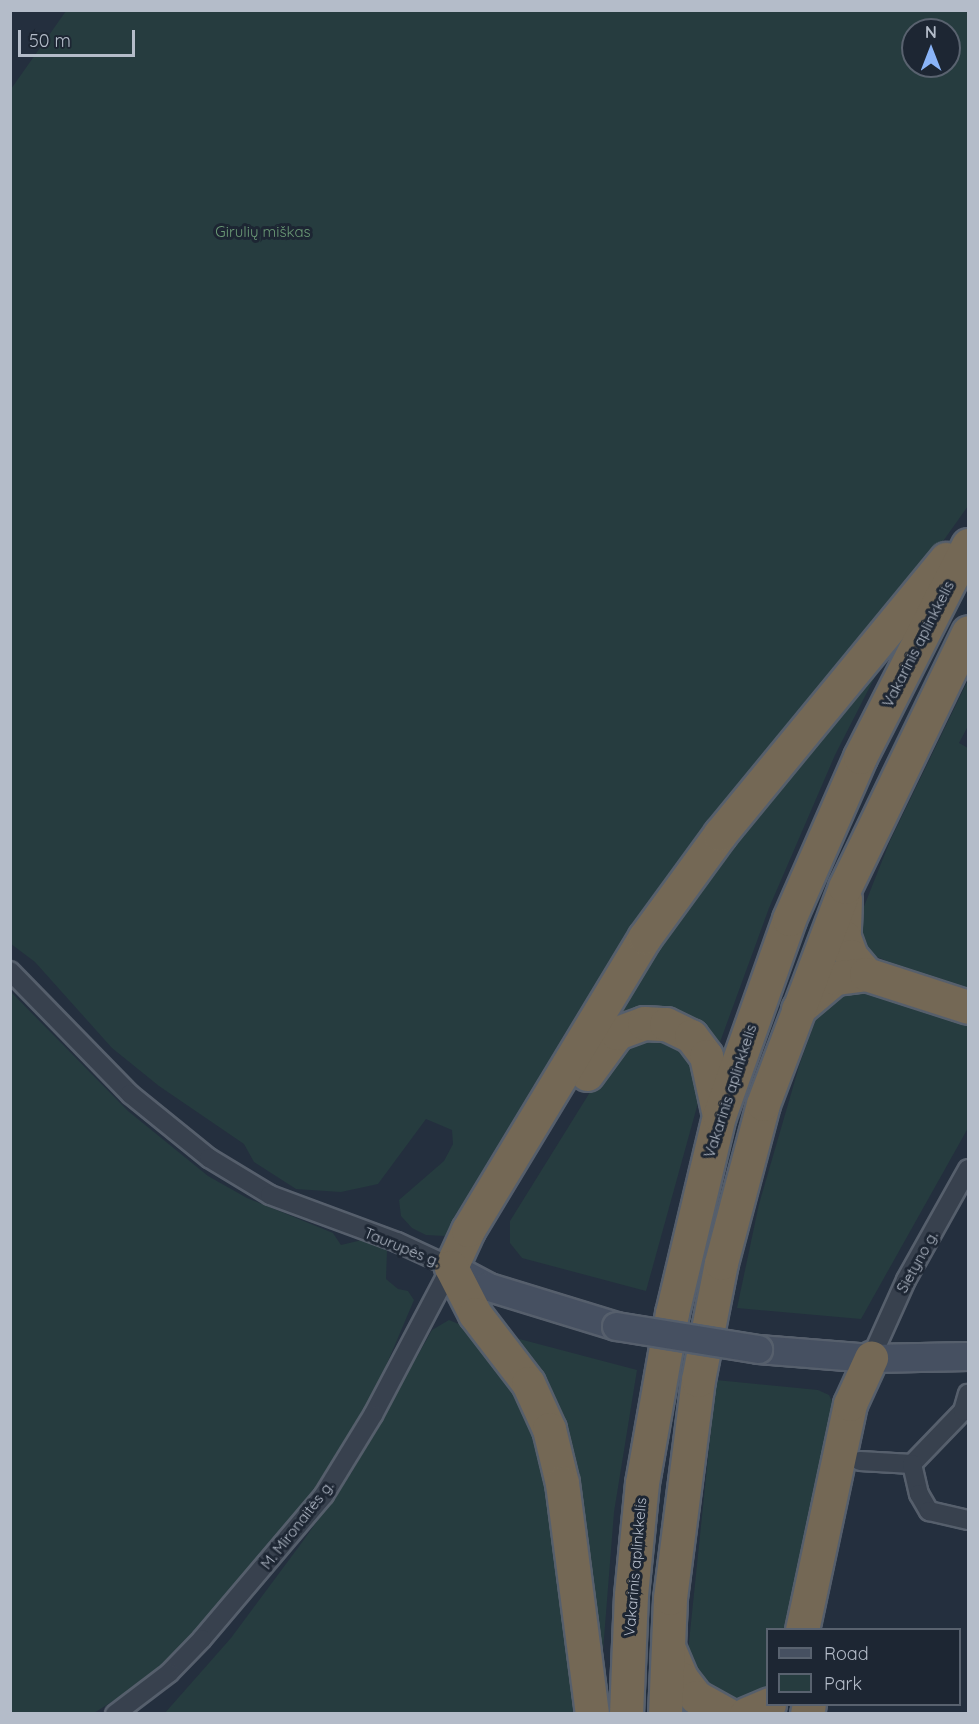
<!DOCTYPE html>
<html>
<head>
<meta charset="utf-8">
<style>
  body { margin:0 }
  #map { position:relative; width:979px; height:1724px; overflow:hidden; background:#242f3e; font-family:Quicksand,sans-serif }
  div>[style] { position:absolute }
  .green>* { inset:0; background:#263c3f }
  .roads { filter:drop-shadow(2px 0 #565f6c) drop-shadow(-2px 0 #565f6c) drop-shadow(0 2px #565f6c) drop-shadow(0 -2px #565f6c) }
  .street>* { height:18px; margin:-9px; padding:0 9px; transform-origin:9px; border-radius:9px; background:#38414e }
  .secondary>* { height:27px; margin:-13.5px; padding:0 13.5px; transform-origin:13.5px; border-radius:13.5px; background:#465061 }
  .highway>* { height:33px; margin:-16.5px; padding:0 16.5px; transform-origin:16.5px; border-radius:16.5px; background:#746855 }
  .bridges { filter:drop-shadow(2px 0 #565f6c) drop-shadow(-2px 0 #565f6c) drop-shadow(0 2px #565f6c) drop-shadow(0 -2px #565f6c) }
  .secondary-bridge>* { height:27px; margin:-13.5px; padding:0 13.5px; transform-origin:13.5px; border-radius:13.5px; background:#465061 }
  span { translate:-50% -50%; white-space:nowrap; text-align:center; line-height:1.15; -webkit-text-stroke:6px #1d2633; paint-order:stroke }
  .park-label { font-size:15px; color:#6b9a76 }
  .street-label { font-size:15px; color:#b4bcc9 }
  .frame { position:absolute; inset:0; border:12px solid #b4bcc9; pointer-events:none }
  .legend { position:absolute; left:766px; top:1628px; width:195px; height:78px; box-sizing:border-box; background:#1d2633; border:2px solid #59626f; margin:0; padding:8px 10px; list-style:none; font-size:18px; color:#b4bcc9 }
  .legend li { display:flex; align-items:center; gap:12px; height:30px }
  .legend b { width:30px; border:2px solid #59626f }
  .north { position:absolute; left:901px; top:18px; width:60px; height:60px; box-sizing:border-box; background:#1d2633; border:2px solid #59626f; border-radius:50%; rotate:0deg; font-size:16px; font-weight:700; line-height:24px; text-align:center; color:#b4bcc9 }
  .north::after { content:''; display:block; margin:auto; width:21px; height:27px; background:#8ab4f8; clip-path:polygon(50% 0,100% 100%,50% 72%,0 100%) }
  .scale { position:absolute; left:18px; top:30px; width:117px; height:27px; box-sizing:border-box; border:3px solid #b4bcc9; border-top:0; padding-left:8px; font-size:18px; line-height:21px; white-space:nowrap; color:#b4bcc9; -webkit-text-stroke:4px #1d2633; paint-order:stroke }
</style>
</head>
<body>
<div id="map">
  <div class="green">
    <div style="clip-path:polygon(evenodd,66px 11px,968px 11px,968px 506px,455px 1229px,445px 1236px,426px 1235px,412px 1228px,401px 1216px,399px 1200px,444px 1161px,453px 1144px,452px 1130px,426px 1119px,378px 1184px,341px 1192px,296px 1189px,254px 1162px,244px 1144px,159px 1086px,112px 1048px,35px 962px,11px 944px,11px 89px,66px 11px,913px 30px,949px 30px,949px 66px,913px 66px,913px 30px)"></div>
    <div style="clip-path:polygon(885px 657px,835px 755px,769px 908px,716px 1053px,708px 1040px,603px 1031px,649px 951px,724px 848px)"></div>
    <div style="clip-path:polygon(968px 680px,968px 726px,959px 743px,968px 748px,968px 994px,867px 953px,861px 944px,859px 919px,890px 841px)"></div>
    <div style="clip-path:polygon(848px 983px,968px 1017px,968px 1128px,861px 1319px,737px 1308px,759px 1204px,800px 1063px,824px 997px)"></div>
    <div style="clip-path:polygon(10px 991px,128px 1111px,208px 1176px,247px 1198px,333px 1233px,341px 1245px,362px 1240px,378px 1245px,387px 1251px,386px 1279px,398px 1289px,408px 1291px,414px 1300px,363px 1420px,303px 1509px,156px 1674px,94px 1713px,11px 1713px)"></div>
    <div style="clip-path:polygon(656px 1034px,692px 1053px,701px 1092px,646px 1291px,522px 1258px,510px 1243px,510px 1221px,618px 1047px)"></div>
    <div style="clip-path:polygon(449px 1320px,466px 1327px,506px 1368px,539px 1428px,580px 1713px,164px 1714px,231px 1638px,303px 1541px,352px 1472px,432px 1330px)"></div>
    <div style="clip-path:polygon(508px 1336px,637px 1370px,614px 1512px,603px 1651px)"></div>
    <div style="clip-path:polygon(716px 1380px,818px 1390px,829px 1395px,837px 1412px,792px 1629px,768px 1630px,767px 1693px,743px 1704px,701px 1688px,688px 1652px)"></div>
  </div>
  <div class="roads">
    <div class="street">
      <div style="left:10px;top:971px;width:172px;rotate:45.7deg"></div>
      <div style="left:130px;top:1094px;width:102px;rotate:39deg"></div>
      <div style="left:209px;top:1158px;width:71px;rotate:31.2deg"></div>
      <div style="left:270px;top:1195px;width:135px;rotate:20.3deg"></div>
      <div style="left:397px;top:1242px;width:60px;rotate:24.8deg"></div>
      <div style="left:451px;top:1267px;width:167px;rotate:117.8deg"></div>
      <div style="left:373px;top:1415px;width:94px;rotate:121.5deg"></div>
      <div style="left:324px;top:1495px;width:189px;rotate:130.3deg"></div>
      <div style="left:202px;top:1639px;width:47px;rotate:134.1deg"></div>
      <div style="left:169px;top:1673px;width:68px;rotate:142.8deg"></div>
      <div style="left:871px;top:1358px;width:85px;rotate:-65.8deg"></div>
      <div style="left:906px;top:1280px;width:127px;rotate:-60.8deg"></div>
      <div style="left:860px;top:1461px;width:52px;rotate:3.3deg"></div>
      <div style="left:912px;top:1464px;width:74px;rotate:-46.1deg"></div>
      <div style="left:963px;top:1411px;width:18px;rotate:-74deg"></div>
      <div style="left:912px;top:1464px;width:31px;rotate:77deg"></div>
      <div style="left:919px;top:1494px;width:20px;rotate:60deg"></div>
      <div style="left:929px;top:1511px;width:40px;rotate:13deg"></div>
    </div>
    <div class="secondary">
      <div style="left:451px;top:1267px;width:40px;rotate:28deg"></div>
      <div style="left:486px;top:1286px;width:136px;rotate:17.1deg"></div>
      <div style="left:758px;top:1349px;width:113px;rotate:4.6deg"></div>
      <div style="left:871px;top:1358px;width:97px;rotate:-1.2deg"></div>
    </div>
    <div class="highway">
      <div style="left:845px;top:899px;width:38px;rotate:92deg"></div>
      <div style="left:844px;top:937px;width:20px;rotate:70deg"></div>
      <div style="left:851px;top:956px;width:23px;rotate:50deg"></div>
      <div style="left:798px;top:1009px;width:48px;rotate:-40deg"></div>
      <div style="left:835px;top:978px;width:31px;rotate:-7deg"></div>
      <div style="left:866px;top:974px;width:107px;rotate:17.9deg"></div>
      <div style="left:587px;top:1074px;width:51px;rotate:-53.8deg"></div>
      <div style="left:617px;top:1033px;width:29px;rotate:-20deg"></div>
      <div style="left:644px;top:1023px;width:22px;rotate:3deg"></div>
      <div style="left:666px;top:1024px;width:28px;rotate:26deg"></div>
      <div style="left:691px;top:1036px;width:25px;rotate:53deg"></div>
      <div style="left:706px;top:1056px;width:56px;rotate:77.7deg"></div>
      <div style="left:451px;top:1267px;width:41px;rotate:-65.3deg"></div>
      <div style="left:468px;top:1230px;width:342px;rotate:-58.9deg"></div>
      <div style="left:645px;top:937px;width:127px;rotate:-53.9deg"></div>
      <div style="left:720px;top:834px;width:356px;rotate:-50.6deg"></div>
      <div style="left:451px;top:1267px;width:53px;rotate:62.9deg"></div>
      <div style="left:475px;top:1314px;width:87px;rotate:52.5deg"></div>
      <div style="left:528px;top:1383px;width:51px;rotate:65.5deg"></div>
      <div style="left:549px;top:1429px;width:56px;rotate:76.5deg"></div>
      <div style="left:562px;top:1483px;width:233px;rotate:82.6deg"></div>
      <div style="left:802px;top:1630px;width:231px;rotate:-78deg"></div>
      <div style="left:850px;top:1404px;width:51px;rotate:-65.5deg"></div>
      <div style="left:669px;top:1649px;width:33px;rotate:67deg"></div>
      <div style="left:682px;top:1679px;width:23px;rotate:52deg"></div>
      <div style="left:696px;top:1697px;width:35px;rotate:29deg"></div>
      <div style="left:626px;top:1714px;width:119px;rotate:-87.6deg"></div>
      <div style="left:631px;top:1595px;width:113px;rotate:-84.4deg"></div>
      <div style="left:642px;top:1483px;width:173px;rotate:-80deg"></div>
      <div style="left:672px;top:1313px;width:203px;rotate:-76.6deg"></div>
      <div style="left:719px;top:1116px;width:209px;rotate:-70.4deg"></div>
      <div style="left:789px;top:919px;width:177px;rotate:-66.3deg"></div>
      <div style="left:860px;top:757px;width:238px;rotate:-63deg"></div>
      <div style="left:665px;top:1714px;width:116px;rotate:-87.5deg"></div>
      <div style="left:670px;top:1598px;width:220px;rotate:-82.7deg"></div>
      <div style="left:698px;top:1380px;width:119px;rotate:-78.9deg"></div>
      <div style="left:721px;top:1263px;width:164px;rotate:-75.2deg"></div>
      <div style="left:763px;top:1104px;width:232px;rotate:-69.3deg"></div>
      <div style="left:845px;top:887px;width:283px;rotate:-64.2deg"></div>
      <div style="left:746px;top:1714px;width:25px;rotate:-23deg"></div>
      <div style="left:807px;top:1714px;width:10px;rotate:-79deg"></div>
    </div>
  </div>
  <div class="bridges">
    <div class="secondary-bridge">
      <div style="left:616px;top:1326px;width:144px;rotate:9.2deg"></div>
    </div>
  </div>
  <div class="park-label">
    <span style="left:263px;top:232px">Girulių miškas</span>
  </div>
  <div class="street-label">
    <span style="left:918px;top:644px;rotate:-63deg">Vakarinis aplinkkelis</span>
    <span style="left:730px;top:1091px;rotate:-72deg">Vakarinis aplinkkelis</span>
    <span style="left:402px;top:1247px;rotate:22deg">Taurupės g.</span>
    <span style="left:917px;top:1262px;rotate:-61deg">Sietyno g.</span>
    <span style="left:297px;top:1525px;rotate:-52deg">M. Mironaitės g.</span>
    <span style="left:635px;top:1567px;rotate:-85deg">Vakarinis aplinkkelis</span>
  </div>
  <div class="frame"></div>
  <ul class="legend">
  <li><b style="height:8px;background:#465061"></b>Road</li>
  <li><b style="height:16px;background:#263c3f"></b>Park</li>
  </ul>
  <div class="north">N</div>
  <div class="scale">50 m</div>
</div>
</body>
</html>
